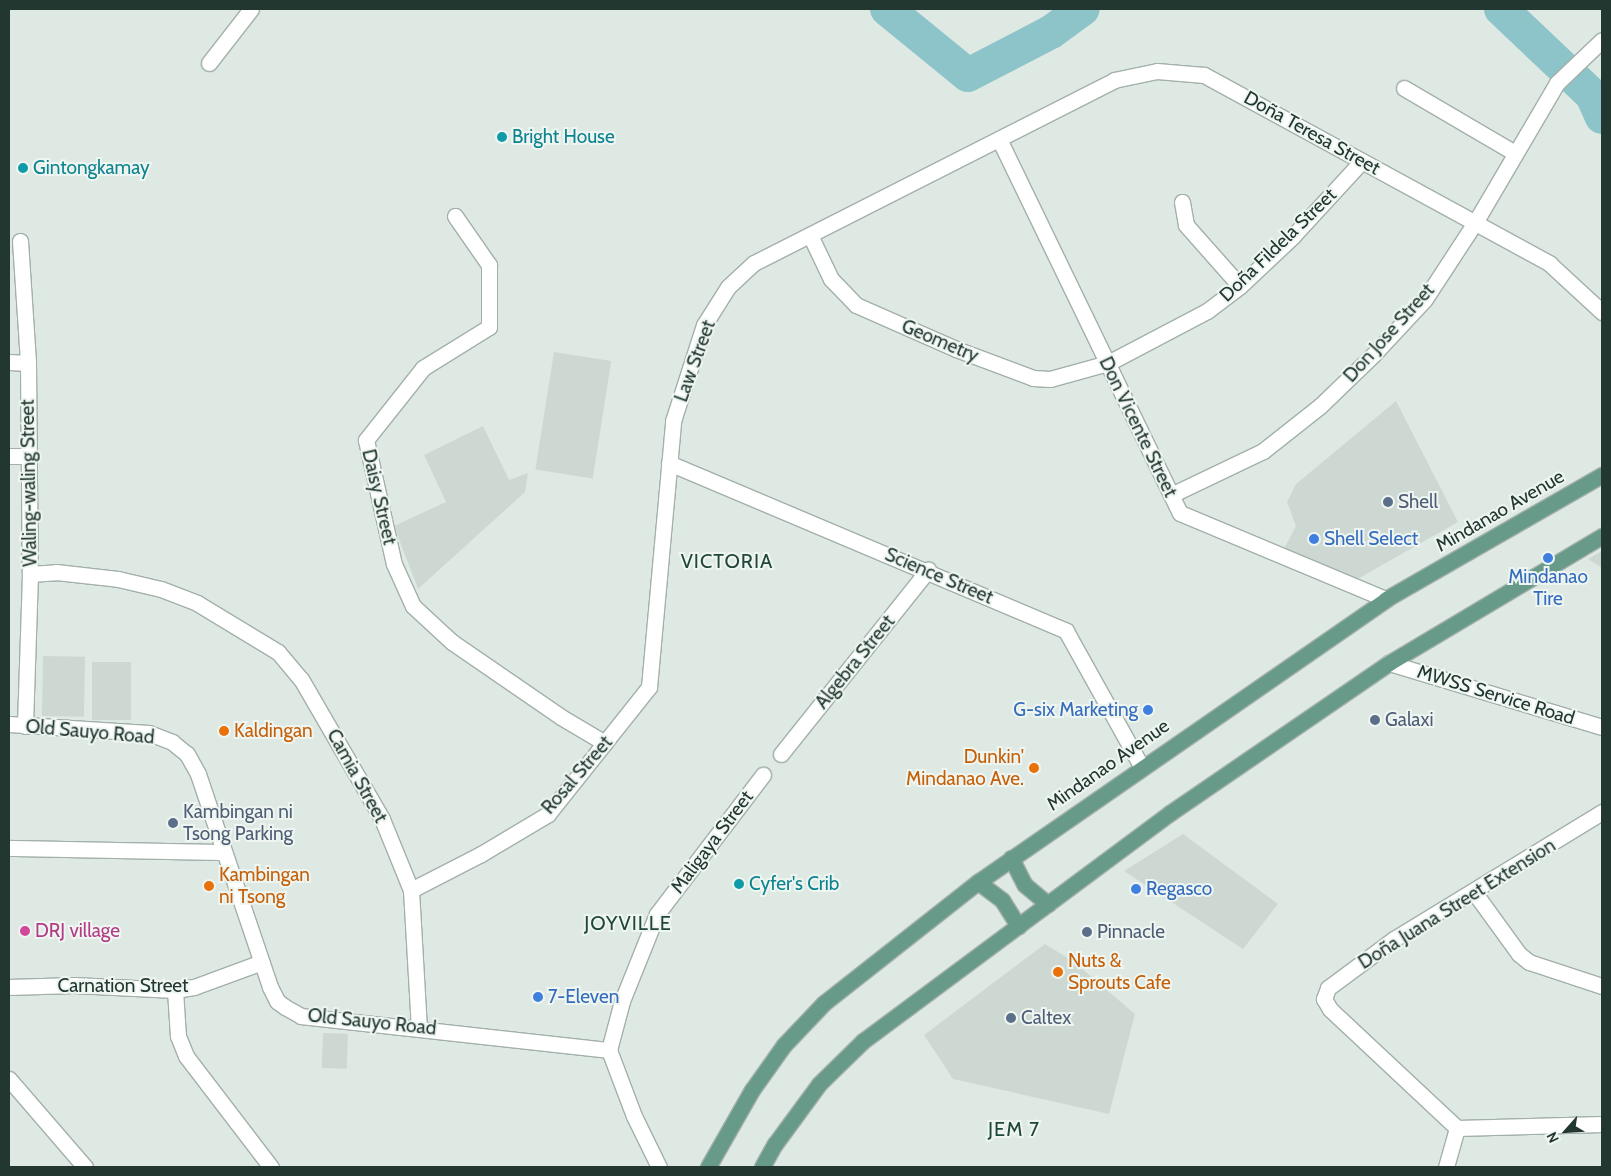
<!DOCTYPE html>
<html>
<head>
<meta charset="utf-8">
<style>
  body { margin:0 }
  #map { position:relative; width:1611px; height:1176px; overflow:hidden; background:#dfe9e4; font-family:Cabin,sans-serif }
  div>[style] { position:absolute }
  .built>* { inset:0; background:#ced8d3; transform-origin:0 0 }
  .river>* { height:34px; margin:-17px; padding:0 17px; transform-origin:17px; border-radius:17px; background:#8dc4c9 }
  .roads { filter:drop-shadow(1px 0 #a3b0aa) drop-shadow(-1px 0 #a3b0aa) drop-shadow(0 1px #a3b0aa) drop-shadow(0 -1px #a3b0aa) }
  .minor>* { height:15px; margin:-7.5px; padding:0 7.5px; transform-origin:7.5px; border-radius:7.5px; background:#fff }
  .secondary>* { height:15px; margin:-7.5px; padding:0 7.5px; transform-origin:7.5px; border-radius:7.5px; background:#fff }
  .primary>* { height:15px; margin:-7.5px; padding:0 7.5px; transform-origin:7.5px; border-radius:7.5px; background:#689a89 }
  .dots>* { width:14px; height:14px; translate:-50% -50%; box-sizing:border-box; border:2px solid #eff6f2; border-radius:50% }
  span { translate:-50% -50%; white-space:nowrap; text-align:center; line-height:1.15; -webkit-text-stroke:4px #eff6f2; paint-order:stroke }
  .street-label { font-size:19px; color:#223730 }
  .culture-label { font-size:19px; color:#0d838f }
  .left { translate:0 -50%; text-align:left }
  .service-label { font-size:19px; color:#4e5e75 }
  .shop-label { font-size:19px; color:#366cbe }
  .right { translate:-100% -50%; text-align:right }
  .food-label { font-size:19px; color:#c56008 }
  .hotel-label { font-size:19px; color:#b23c85 }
  .neighbourhood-label { font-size:20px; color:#21473a; letter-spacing:1px }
  .frame { position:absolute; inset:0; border:10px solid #223730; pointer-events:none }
  .north { position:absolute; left:1541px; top:1106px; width:50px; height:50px; -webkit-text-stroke:4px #eff6f2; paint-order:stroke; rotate:244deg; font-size:14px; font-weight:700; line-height:20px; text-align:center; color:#223730 }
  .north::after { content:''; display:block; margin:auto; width:18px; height:22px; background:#223730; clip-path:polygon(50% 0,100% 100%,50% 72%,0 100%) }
</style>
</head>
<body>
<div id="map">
  <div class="built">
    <div style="left:554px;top:352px;width:58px;height:119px;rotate:9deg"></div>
    <div style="clip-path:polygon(1396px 401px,1458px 522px,1354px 581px,1283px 551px,1296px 526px,1287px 502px,1296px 484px)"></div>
    <div style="clip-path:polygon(483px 426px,509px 480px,528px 473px,525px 492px,418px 589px,394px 526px,446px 502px,424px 455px)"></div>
    <div style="clip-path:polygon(1602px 551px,1602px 568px,1588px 559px)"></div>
    <div style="left:43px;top:656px;width:42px;height:60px;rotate:1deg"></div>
    <div style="left:92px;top:662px;width:39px;height:58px"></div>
    <div style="clip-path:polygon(1183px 834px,1278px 904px,1243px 949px,1124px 871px)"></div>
    <div style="clip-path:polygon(1045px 944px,1074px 962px,1135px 1014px,1109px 1114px,953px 1079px,924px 1035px)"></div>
    <div style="left:323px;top:1033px;width:25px;height:35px;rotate:2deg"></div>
  </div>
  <div class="river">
    <div style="left:887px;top:9px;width:104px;rotate:39.2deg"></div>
    <div style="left:968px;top:75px;width:93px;rotate:-27.4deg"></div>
    <div style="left:1051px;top:32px;width:39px;rotate:-36deg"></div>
    <div style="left:1501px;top:9px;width:125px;rotate:43.4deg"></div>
    <div style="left:1592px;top:95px;width:24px;rotate:66deg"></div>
  </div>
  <div class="roads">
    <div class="minor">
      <div style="left:209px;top:63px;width:68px;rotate:-52.1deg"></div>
      <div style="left:1404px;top:88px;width:129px;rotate:30.4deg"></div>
      <div style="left:1000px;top:141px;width:413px;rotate:64.2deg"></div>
      <div style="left:1180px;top:513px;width:223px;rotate:22.7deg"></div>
      <div style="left:1182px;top:202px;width:23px;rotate:80deg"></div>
      <div style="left:1186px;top:225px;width:81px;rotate:48.5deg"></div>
      <div style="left:455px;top:216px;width:60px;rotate:55.2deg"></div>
      <div style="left:489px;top:265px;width:62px;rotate:90deg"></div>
      <div style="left:489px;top:327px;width:78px;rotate:148.2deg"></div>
      <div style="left:423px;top:368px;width:92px;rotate:128.4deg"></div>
      <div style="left:366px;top:440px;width:127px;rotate:77.3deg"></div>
      <div style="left:394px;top:564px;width:46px;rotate:65.7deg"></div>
      <div style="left:413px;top:606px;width:53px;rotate:42.7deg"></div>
      <div style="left:452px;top:642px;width:132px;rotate:34.5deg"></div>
      <div style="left:561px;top:717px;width:51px;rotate:30.6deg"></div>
      <div style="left:810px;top:235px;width:49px;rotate:64.5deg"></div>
      <div style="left:831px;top:279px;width:36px;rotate:46deg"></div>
      <div style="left:856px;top:305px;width:109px;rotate:23.7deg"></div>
      <div style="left:956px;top:349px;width:82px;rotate:20.6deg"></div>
      <div style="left:1033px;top:378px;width:17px;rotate:3deg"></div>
      <div style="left:1050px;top:379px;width:60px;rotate:-15.4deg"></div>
      <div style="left:1108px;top:363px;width:112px;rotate:-27.7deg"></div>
      <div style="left:1207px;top:311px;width:41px;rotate:-37.1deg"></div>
      <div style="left:1240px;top:286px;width:73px;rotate:-43.3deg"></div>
      <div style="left:1293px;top:236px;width:102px;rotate:-47.4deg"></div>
      <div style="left:20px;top:241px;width:122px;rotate:86.2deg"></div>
      <div style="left:28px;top:363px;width:211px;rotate:89.5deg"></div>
      <div style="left:30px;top:574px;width:152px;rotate:91.9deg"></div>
      <div style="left:9px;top:362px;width:19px;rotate:3deg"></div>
      <div style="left:9px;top:456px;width:20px"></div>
      <div style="left:669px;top:463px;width:431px;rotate:22.9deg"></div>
      <div style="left:1066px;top:631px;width:154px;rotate:60.9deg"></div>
      <div style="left:1171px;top:495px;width:102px;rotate:-25.6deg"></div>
      <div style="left:1263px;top:451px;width:73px;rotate:-38.3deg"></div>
      <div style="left:1320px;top:406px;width:74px;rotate:-43.9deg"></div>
      <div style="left:1373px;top:355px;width:76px;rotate:-47.1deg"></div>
      <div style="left:1425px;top:299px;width:93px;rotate:-56.8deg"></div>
      <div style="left:1476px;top:221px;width:160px;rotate:-59.6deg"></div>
      <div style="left:1557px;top:83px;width:62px;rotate:-43.7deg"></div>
      <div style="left:30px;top:574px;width:26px;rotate:-4deg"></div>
      <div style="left:56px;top:572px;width:62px;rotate:6.4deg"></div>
      <div style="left:118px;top:579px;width:44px;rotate:13.1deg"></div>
      <div style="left:161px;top:589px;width:39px;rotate:21deg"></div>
      <div style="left:197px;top:603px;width:95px;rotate:31.2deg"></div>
      <div style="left:278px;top:652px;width:35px;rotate:50deg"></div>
      <div style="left:301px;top:679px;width:162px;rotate:59.9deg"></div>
      <div style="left:382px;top:819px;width:77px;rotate:67.8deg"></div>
      <div style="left:411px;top:890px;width:137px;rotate:86.7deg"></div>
      <div style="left:1389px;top:663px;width:222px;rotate:16.7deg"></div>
      <div style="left:781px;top:754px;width:236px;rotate:-51.4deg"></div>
      <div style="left:9px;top:848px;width:215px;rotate:1.1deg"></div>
      <div style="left:411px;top:890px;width:79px;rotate:-27.2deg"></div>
      <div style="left:481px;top:854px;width:78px;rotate:-30.8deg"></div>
      <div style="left:548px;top:814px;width:162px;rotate:-51.5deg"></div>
      <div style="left:649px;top:687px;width:267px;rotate:-84.8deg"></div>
      <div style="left:673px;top:421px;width:101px;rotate:-72.1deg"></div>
      <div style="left:704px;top:325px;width:45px;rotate:-57.7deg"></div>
      <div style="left:728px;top:287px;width:35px;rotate:-43deg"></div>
      <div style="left:754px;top:263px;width:404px;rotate:-26.9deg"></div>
      <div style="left:1114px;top:80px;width:44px;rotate:-11.8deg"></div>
      <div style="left:1157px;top:71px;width:47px;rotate:4.9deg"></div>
      <div style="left:1204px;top:75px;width:394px;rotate:28.6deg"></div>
      <div style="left:1550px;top:264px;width:71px;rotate:42.7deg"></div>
      <div style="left:1474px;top:892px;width:77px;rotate:54deg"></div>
      <div style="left:1519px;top:954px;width:13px;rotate:39deg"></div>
      <div style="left:1529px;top:962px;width:77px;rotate:18.2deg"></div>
      <div style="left:9px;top:987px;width:65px;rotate:-1.8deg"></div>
      <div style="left:74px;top:985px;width:101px;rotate:2.8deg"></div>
      <div style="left:175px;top:990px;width:19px;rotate:-9deg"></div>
      <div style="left:194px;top:987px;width:72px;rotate:-20.2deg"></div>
      <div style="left:175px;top:990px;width:46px;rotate:86.3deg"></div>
      <div style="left:178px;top:1036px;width:22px;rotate:68deg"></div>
      <div style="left:186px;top:1056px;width:140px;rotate:52.6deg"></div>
      <div style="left:609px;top:1050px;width:51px;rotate:-75.1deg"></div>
      <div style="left:622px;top:1001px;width:94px;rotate:-68.1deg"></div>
      <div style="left:657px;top:914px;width:175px;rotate:-52.7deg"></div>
      <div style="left:9px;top:1079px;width:116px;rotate:49.2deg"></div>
      <div style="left:1457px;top:1128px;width:174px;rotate:-136.9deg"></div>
      <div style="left:1330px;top:1009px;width:12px;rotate:-121deg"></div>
      <div style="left:1324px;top:999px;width:12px;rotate:-70deg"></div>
      <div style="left:1328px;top:988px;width:82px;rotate:-36.6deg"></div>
      <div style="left:1394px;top:939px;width:244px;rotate:-31.4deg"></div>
      <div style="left:1457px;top:1128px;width:145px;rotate:-1.6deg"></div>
      <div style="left:1446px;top:1167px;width:41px;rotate:-74.2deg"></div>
    </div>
    <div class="secondary">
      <div style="left:9px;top:724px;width:140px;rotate:3.7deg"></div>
      <div style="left:149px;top:733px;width:25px;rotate:21deg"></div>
      <div style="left:172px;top:742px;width:19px;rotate:39deg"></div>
      <div style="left:187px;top:754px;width:23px;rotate:61deg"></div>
      <div style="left:198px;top:774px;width:225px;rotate:71.3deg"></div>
      <div style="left:270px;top:987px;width:16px;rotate:63deg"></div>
      <div style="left:277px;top:1001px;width:10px;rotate:37deg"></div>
      <div style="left:285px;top:1007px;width:18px;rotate:29deg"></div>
      <div style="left:301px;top:1016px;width:310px;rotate:6.3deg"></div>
      <div style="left:609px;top:1050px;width:71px;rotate:69.3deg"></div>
      <div style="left:634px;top:1116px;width:57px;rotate:63.9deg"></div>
    </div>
    <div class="primary">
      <div style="left:1011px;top:858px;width:30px;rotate:63deg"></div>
      <div style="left:1025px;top:885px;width:30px;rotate:40deg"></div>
      <div style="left:978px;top:882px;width:30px;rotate:37deg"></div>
      <div style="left:1002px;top:900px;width:31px;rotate:58deg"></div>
      <div style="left:708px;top:1167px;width:89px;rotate:-60.3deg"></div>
      <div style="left:752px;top:1090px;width:55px;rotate:-54.6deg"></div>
      <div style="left:784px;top:1045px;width:58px;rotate:-46.4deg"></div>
      <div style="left:824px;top:1003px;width:196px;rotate:-38.2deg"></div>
      <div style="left:978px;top:882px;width:497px;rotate:-34.7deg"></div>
      <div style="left:1386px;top:599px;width:249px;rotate:-29.9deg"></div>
      <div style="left:762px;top:1167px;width:26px;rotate:-61deg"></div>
      <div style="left:775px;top:1144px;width:74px;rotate:-53.7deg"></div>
      <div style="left:819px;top:1084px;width:62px;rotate:-44.3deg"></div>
      <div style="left:863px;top:1041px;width:382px;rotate:-36.6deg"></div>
      <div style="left:1170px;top:813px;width:265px;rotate:-34.4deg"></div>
      <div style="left:1389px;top:663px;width:248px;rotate:-30.8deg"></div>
    </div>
  </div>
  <div class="dots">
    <div style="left:502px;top:137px;background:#0f9aa8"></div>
    <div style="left:23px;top:168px;background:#0f9aa8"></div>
    <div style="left:1388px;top:502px;background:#5c6f8a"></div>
    <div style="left:1314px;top:539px;background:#3f7fe0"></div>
    <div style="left:1548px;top:558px;background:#3f7fe0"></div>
    <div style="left:1148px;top:710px;background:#3f7fe0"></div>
    <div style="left:1375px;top:720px;background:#5c6f8a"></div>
    <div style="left:224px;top:731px;background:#e8710a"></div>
    <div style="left:1034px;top:768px;background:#e8710a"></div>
    <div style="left:173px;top:823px;background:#5c6f8a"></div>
    <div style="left:739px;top:884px;background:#0f9aa8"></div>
    <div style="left:209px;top:886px;background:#e8710a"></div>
    <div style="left:1136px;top:889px;background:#3f7fe0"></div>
    <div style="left:25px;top:931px;background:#d1479c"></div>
    <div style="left:1087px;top:932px;background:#5c6f8a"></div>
    <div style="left:1058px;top:972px;background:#e8710a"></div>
    <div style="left:538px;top:997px;background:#3f7fe0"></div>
    <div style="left:1011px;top:1018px;background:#5c6f8a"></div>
  </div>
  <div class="street-label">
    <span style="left:1312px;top:133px;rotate:29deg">Doña Teresa Street</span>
    <span style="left:1278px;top:245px;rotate:-44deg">Doña Fildela Street</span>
    <span style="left:1389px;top:333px;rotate:-48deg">Don Jose Street</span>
    <span style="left:940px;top:341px;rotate:23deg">Geometry</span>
    <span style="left:695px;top:361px;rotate:-70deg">Law Street</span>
    <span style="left:1138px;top:427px;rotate:64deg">Don Vicente Street</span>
    <span style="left:29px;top:483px;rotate:-91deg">Waling-waling Street</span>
    <span style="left:379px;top:497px;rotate:77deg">Daisy Street</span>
    <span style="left:1500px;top:511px;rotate:-30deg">Mindanao Avenue</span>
    <span style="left:939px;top:576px;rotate:23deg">Science Street</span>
    <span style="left:855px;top:662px;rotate:-51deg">Algebra Street</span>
    <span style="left:1496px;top:695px;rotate:17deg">MWSS Service Road</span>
    <span style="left:90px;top:732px;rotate:5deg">Old Sauyo Road</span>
    <span style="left:1108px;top:765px;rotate:-35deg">Mindanao Avenue</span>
    <span style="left:577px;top:775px;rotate:-49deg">Rosal Street</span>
    <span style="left:357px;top:776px;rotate:61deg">Camia Street</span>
    <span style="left:712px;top:842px;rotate:-53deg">Maligaya Street</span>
    <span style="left:1457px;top:904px;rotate:-32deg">Doña Juana Street Extension</span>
    <span style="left:123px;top:986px">Carnation Street</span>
    <span style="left:372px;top:1022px;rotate:6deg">Old Sauyo Road</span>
  </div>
  <div class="culture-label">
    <span class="left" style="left:512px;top:137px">Bright House</span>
    <span class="left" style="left:33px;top:168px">Gintongkamay</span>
    <span class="left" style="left:749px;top:884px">Cyfer's Crib</span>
  </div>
  <div class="service-label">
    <span class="left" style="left:1398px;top:502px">Shell</span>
    <span class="left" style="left:1385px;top:720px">Galaxi</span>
    <span class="left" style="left:183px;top:823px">Kambingan ni<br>Tsong Parking</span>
    <span class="left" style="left:1097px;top:932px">Pinnacle</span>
    <span class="left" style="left:1021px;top:1018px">Caltex</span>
  </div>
  <div class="shop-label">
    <span class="left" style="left:1324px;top:539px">Shell Select</span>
    <span style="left:1548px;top:588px">Mindanao<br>Tire</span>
    <span class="right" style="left:1138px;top:710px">G-six Marketing</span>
    <span class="left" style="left:1146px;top:889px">Regasco</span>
    <span class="left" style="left:548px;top:997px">7-Eleven</span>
  </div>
  <div class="food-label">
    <span class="left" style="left:234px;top:731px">Kaldingan</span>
    <span class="right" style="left:1024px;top:768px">Dunkin'<br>Mindanao Ave.</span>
    <span class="left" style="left:219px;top:886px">Kambingan<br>ni Tsong</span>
    <span class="left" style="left:1068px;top:972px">Nuts &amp;<br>Sprouts Cafe</span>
  </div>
  <div class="hotel-label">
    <span class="left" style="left:35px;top:931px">DRJ village</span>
  </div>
  <div class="neighbourhood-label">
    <span style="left:727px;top:561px">VICTORIA</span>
    <span style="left:628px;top:923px">JOYVILLE</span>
    <span style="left:1014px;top:1129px">JEM 7</span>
  </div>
  <div class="frame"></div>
  <div class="north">N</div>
</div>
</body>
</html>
